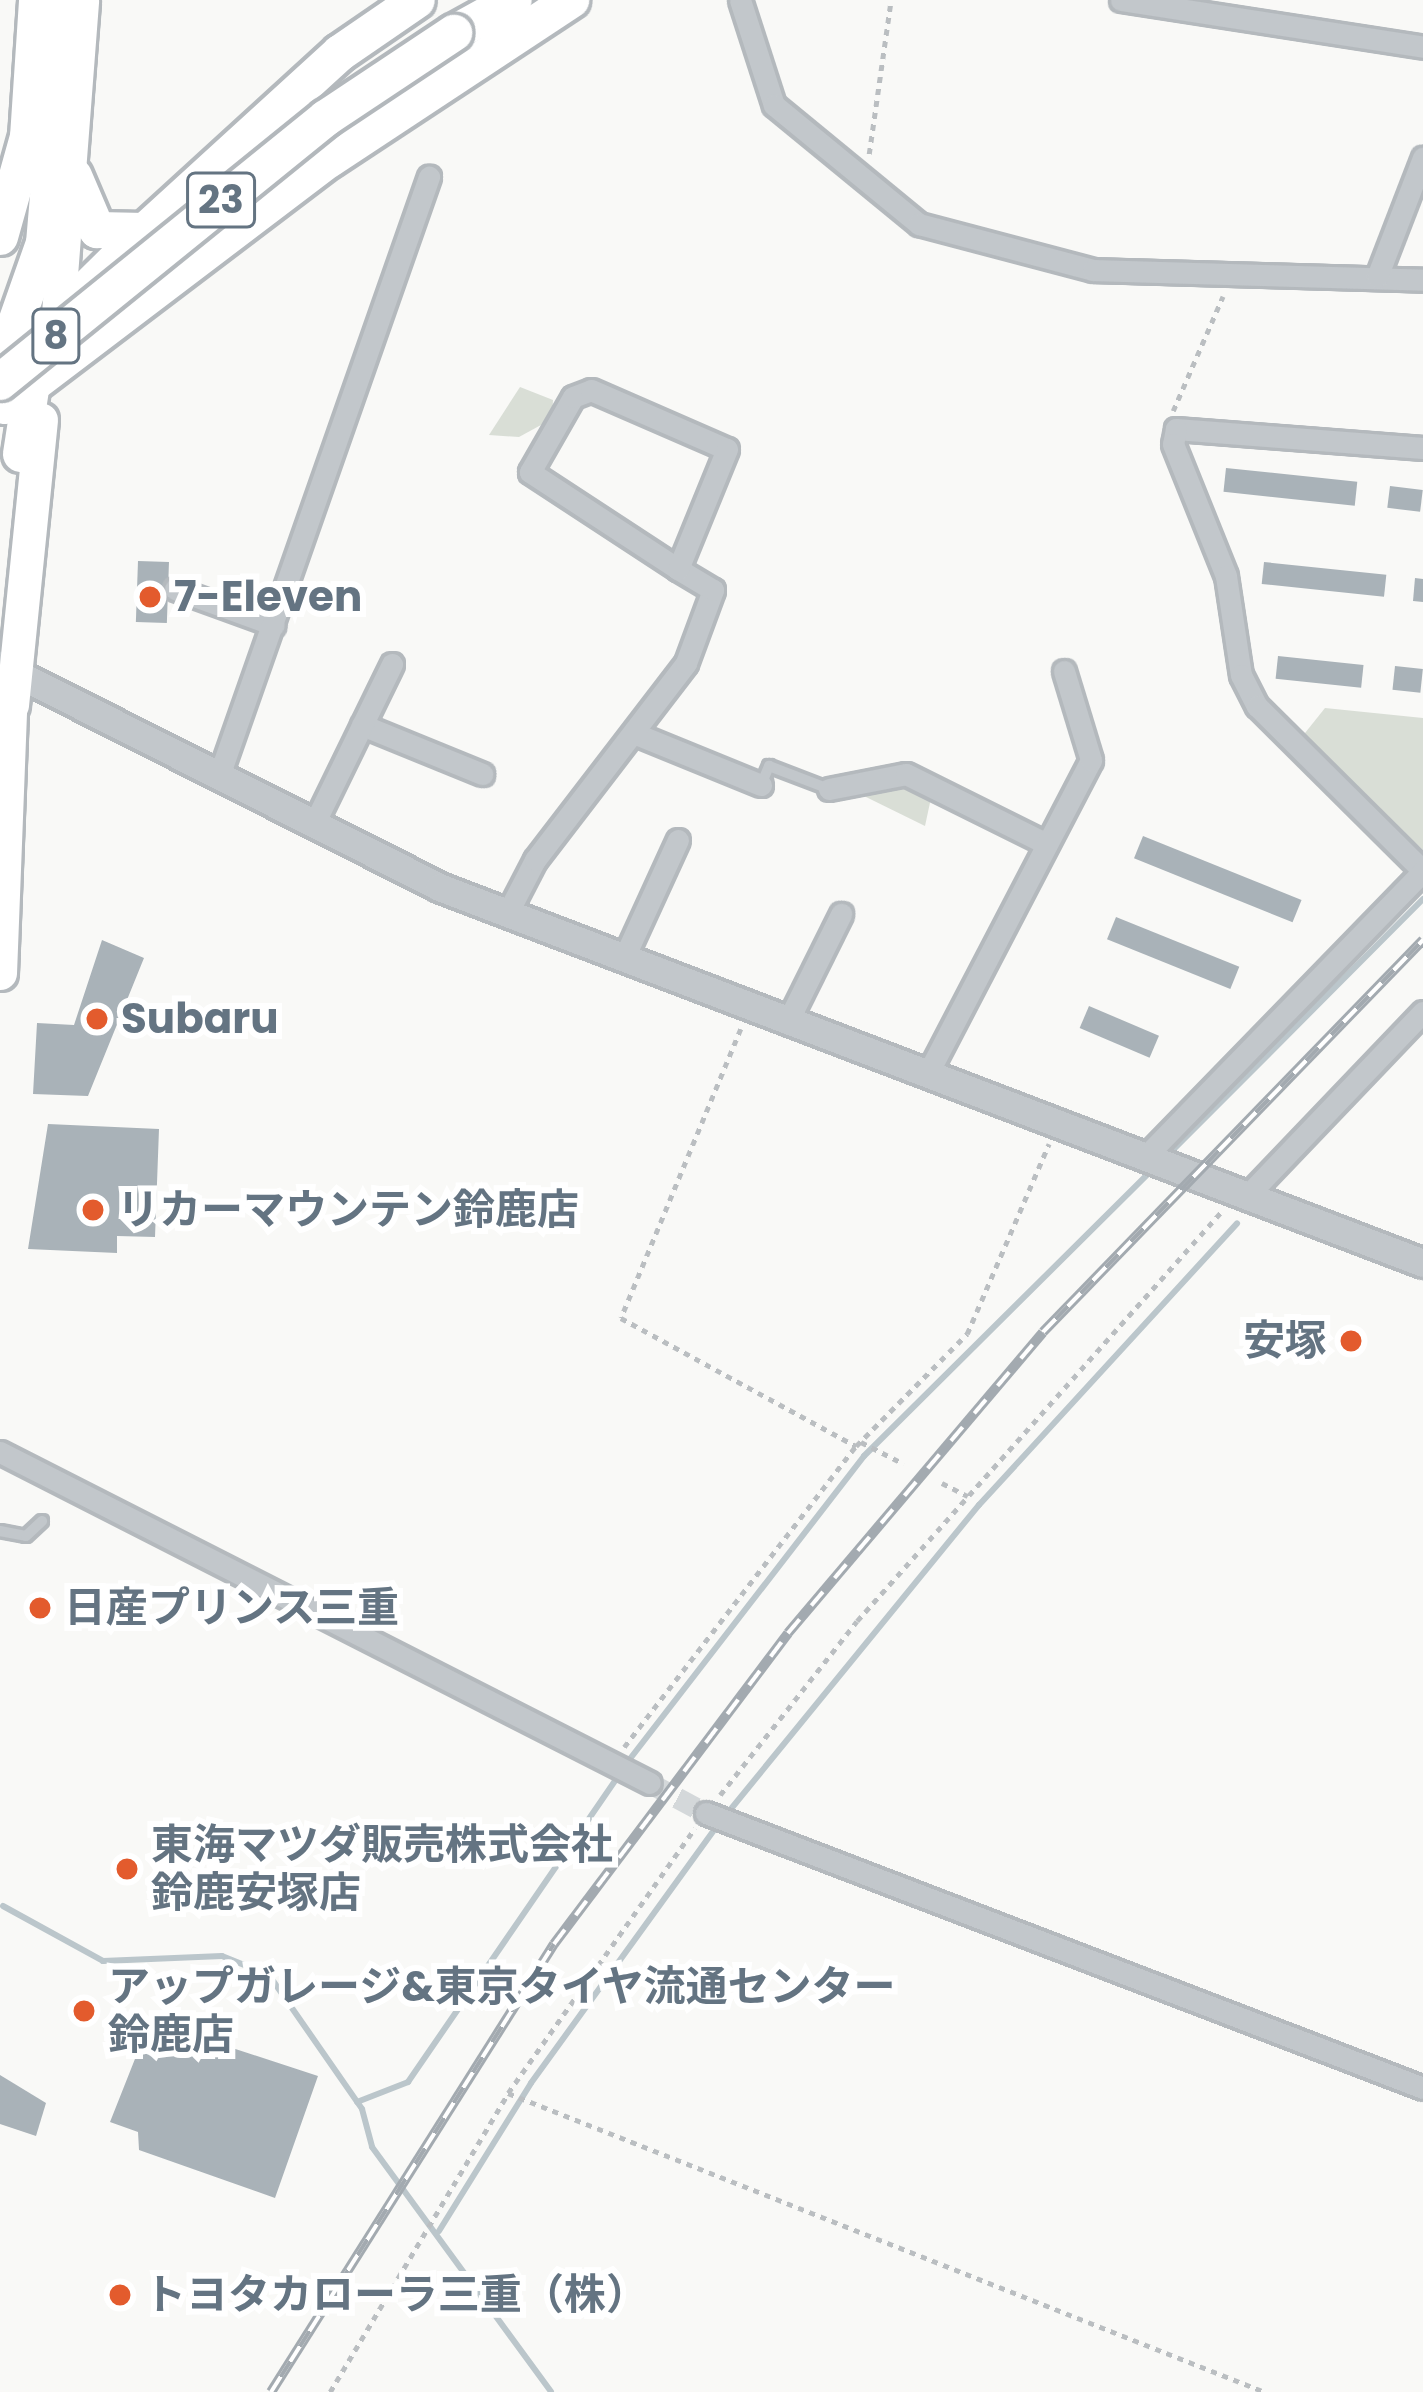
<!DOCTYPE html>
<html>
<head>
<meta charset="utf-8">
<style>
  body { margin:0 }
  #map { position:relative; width:1423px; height:2392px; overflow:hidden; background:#f9f9f7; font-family:Poppins,"Noto Sans JP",sans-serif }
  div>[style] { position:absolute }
  .green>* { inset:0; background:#d9ded6 }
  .stream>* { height:6px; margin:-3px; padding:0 3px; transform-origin:3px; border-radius:3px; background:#bbc6cb }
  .building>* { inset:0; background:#a9b2b8; transform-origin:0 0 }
  .minor-tunnel>* { height:21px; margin-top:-10.5px; transform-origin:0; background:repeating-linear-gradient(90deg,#d4d8da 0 21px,transparent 0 31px) }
  .path>* { height:4.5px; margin-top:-2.25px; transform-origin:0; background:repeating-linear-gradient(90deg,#babec1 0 6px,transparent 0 12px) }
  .roads { filter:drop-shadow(3px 0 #b4b9bd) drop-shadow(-3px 0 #b4b9bd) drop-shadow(0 3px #b4b9bd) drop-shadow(0 -3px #b4b9bd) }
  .service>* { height:10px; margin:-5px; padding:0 5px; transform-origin:5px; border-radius:5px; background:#c2c7cb }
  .minor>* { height:21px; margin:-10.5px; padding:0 10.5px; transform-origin:10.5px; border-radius:10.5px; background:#c2c7cb }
  .tertiary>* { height:27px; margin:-13.5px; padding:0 13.5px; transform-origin:13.5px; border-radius:13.5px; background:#c2c7cb }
  .primary>* { height:33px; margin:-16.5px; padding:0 16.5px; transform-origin:16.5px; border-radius:16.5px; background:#fff }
  .trunk>* { height:36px; margin:-18px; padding:0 18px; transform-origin:18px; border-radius:18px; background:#fff }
  .rail>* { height:10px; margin-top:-5px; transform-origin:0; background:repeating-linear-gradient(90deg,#fff 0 18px,#a3aab0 0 36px); box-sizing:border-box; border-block:3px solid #a3aab0 }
  .bridges { filter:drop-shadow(3px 0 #b3b8bc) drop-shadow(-3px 0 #b3b8bc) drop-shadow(0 3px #b3b8bc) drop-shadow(0 -3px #b3b8bc) }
  .trunk-bridge>* { height:36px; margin:-18px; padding:0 18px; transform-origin:18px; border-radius:18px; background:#fff }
  .dots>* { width:33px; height:33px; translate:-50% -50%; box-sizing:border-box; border:6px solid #fff; border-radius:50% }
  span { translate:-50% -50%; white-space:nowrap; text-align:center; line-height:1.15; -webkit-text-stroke:12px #fff; paint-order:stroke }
  .shield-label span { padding:3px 9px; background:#fff; border:3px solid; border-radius:9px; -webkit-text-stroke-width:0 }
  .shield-label { font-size:39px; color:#647482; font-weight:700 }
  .poi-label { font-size:42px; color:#647482; font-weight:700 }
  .left { translate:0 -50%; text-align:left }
  .right { translate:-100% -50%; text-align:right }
</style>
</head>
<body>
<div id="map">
  <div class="green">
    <div style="clip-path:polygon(520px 387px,553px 400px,552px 419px,519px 437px,489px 435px)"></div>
    <div style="clip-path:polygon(1325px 708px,1423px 718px,1423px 850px,1301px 738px)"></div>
    <div style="clip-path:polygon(881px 781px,931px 798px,925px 826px,866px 797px,863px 786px)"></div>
  </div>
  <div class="stream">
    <div style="left:1167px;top:1156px;width:363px;rotate:-45.1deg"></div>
    <div style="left:626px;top:1764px;width:389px;rotate:-52.3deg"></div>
    <div style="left:864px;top:1456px;width:407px;rotate:-44.8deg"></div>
    <div style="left:726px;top:1815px;width:400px;rotate:-50.8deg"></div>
    <div style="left:979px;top:1505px;width:382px;rotate:-47.5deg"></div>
    <div style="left:3px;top:1906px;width:114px;rotate:28.8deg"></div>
    <div style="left:103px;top:1961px;width:119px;rotate:-2.4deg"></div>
    <div style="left:222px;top:1956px;width:51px;rotate:22deg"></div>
    <div style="left:269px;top:1975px;width:163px;rotate:55.2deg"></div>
    <div style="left:362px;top:2109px;width:39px;rotate:75deg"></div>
    <div style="left:372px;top:2147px;width:303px;rotate:53.8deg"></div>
    <div style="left:357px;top:2102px;width:55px;rotate:-21.4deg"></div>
    <div style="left:408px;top:2082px;width:373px;rotate:-55.5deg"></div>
    <div style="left:439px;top:2231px;width:174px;rotate:-58.1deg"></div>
    <div style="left:531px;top:2083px;width:319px;rotate:-54.1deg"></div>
  </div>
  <div class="building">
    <div style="left:1226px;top:468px;width:132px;height:24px;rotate:6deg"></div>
    <div style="left:1390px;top:486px;width:33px;height:22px;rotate:7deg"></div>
    <div style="left:138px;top:561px;width:31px;height:61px;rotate:2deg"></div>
    <div style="left:1264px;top:562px;width:123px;height:22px;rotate:6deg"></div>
    <div style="clip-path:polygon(1415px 578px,1423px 579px,1423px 602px,1413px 601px)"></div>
    <div style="left:1278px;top:656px;width:86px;height:23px;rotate:6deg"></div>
    <div style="left:1395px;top:666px;width:28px;height:24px;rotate:6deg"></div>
    <div style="left:1143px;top:836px;width:171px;height:24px;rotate:22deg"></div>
    <div style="left:1116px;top:917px;width:133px;height:24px;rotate:22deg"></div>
    <div style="clip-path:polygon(102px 940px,144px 958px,88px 1096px,33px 1094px,37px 1023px,74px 1025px)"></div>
    <div style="left:1089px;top:1006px;width:76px;height:24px;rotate:23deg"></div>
    <div style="clip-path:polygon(48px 1124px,159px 1129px,155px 1237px,117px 1236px,117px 1253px,28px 1249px)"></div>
    <div style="clip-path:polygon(150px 2021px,318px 2076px,275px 2198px,139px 2150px,138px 2132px,110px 2122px)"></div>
    <div style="clip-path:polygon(0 2075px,46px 2103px,36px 2136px,0 2124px)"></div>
  </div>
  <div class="minor-tunnel">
    <div style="left:650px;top:1783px;width:64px;rotate:28.2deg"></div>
  </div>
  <div class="path">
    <div style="left:869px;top:154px;width:156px;rotate:-81.9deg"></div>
    <div style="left:1173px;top:411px;width:125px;rotate:-66.5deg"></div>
    <div style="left:741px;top:1029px;width:313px;rotate:112.5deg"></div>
    <div style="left:621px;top:1318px;width:268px;rotate:28.6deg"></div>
    <div style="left:861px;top:1442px;width:48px;rotate:27.1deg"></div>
    <div style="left:942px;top:1483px;width:29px;rotate:27deg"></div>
    <div style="left:624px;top:1747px;width:380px;rotate:-52.4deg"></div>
    <div style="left:856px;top:1446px;width:158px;rotate:-45.3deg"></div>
    <div style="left:967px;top:1334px;width:207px;rotate:-66.7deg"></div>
    <div style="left:720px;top:1795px;width:221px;rotate:-51.8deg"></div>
    <div style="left:857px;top:1621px;width:548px;rotate:-48.33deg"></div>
    <div style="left:508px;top:2093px;width:814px;rotate:21.55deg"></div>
    <div style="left:330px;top:2392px;width:348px;rotate:-59.2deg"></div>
    <div style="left:508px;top:2093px;width:324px;rotate:-54.8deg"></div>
  </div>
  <div class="roads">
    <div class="service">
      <div style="left:761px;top:785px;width:21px;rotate:-67deg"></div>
      <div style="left:769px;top:766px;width:64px;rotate:21deg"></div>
      <div style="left:0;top:1531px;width:26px;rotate:11deg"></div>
      <div style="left:26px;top:1536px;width:22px;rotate:-43deg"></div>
    </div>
    <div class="minor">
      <div style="left:740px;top:0;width:110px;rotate:72.1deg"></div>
      <div style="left:774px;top:105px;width:188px;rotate:39.4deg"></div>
      <div style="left:919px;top:224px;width:180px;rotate:14.8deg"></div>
      <div style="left:1093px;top:270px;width:330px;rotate:1.7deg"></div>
      <div style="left:1121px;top:0;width:306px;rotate:8.8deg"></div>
      <div style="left:1377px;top:277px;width:128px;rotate:-68.9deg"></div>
      <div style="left:1423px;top:448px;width:248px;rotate:-175.6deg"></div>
      <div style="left:1176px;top:429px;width:15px;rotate:101deg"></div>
      <div style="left:1173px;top:444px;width:142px;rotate:68.1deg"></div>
      <div style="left:1226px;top:576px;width:100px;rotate:81.4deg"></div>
      <div style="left:1241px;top:675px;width:35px;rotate:63deg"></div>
      <div style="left:1257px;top:706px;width:234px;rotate:44.8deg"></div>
      <div style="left:175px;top:589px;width:105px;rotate:20deg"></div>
      <div style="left:362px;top:725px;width:130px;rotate:22.2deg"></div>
      <div style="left:636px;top:734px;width:135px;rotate:22.2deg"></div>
      <div style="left:220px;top:773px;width:632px;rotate:-70.68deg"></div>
      <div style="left:829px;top:789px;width:78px;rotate:-11deg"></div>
      <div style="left:906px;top:774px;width:157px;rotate:26.4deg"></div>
      <div style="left:314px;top:824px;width:178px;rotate:-64deg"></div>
      <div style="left:507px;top:914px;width:61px;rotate:-62.6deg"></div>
      <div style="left:535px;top:860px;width:248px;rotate:-52.5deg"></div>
      <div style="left:686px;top:663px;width:78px;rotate:-69.7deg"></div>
      <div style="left:713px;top:590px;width:41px;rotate:-149deg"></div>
      <div style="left:678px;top:569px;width:177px;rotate:-146.8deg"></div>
      <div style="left:530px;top:472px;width:86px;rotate:-60.2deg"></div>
      <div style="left:573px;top:397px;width:19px;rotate:-21deg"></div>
      <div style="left:591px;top:390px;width:148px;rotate:23.5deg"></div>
      <div style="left:727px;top:449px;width:130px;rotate:112.2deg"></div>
      <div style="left:623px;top:960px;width:132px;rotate:-65.4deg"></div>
      <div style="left:787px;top:1023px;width:122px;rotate:-63.6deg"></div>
      <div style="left:927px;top:1075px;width:355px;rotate:-62.5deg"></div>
      <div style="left:1091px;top:760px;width:93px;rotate:-106.9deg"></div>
      <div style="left:1145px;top:1157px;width:399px;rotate:-45.8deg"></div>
      <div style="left:1246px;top:1197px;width:256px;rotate:-46.3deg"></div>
      <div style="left:0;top:1452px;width:729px;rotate:26.99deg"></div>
      <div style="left:706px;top:1813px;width:768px;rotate:20.98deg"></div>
    </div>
    <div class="tertiary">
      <div style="left:0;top:665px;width:492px;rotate:26.8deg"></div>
      <div style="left:439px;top:887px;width:1053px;rotate:20.91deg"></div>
    </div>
    <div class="primary">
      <div style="left:57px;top:327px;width:328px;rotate:-85.6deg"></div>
      <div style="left:12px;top:705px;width:287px;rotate:-84.2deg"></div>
      <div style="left:0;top:973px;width:286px;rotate:-87.8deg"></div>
    </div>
    <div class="trunk">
      <div style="left:454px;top:33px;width:68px;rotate:-28.8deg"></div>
      <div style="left:74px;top:176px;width:59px;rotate:66.9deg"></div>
      <div style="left:97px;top:230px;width:48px;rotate:1.2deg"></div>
      <div style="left:145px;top:231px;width:264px;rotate:-42.4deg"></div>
      <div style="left:340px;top:53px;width:93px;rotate:-34.5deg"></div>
      <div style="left:0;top:237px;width:104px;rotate:-74.4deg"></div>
      <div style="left:28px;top:137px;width:137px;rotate:-86.2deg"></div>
      <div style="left:0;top:368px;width:133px;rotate:-70.6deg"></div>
      <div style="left:44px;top:243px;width:244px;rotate:-85.1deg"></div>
      <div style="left:4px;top:406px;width:409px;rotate:-37.2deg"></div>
      <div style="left:330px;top:159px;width:289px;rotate:-33.4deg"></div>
      <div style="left:21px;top:454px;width:85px;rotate:-81.2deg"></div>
      <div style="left:34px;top:370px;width:62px;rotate:-64.3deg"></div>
      <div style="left:61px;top:314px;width:118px;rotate:-44.7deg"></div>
    </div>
  </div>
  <div class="rail">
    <div style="left:271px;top:2392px;width:530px;rotate:-57.72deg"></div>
    <div style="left:554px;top:1944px;width:389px;rotate:-53deg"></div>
    <div style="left:788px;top:1633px;width:394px;rotate:-49.7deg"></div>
    <div style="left:1043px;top:1332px;width:546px;rotate:-45.89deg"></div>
  </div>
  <div class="bridges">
    <div class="trunk-bridge">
      <div style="left:0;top:382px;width:419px;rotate:-39deg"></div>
      <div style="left:326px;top:118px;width:154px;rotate:-33.6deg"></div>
    </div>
  </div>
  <div class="dots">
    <div style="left:150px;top:597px;background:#e35b2d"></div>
    <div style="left:97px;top:1019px;background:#e35b2d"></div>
    <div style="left:93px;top:1210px;background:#e35b2d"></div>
    <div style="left:1351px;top:1341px;background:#e35b2d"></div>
    <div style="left:40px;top:1608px;background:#e35b2d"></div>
    <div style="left:127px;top:1869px;background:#e35b2d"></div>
    <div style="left:84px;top:2011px;background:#e35b2d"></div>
    <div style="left:120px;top:2295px;background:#e35b2d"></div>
  </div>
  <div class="shield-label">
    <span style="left:221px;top:200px">23</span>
    <span style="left:56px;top:336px">8</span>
  </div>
  <div class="poi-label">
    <span class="left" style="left:174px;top:597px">7-Eleven</span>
    <span class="left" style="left:121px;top:1019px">Subaru</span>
    <span class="left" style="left:117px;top:1210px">リカーマウンテン鈴鹿店</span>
    <span class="right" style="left:1327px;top:1341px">安塚</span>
    <span class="left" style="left:64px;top:1608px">日産プリンス三重</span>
    <span class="left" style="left:151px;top:1869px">東海マツダ販売株式会社<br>鈴鹿安塚店</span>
    <span class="left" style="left:108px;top:2011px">アップガレージ&amp;東京タイヤ流通センター<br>鈴鹿店</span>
    <span class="left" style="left:144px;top:2295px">トヨタカローラ三重（株）</span>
  </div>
</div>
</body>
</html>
